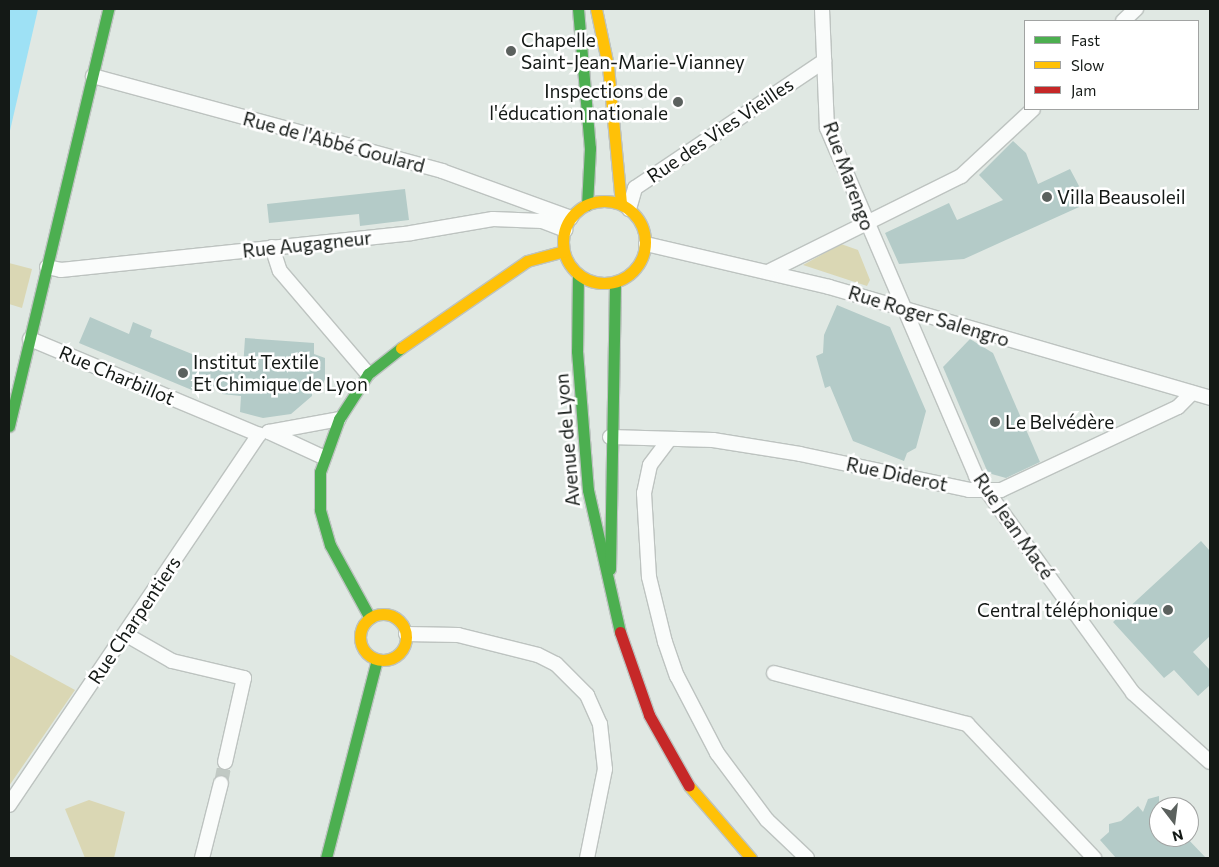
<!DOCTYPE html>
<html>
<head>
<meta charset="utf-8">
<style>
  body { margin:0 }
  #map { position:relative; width:1219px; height:867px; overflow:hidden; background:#e0e8e3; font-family:Commissioner,sans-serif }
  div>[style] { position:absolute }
  .green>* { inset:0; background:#dad7b4 }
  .water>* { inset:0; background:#9ee1f5 }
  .building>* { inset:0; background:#b4cbc8 }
  .street-tunnel>* { height:14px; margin-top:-7px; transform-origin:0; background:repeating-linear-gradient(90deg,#c1c9c4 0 14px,transparent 0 21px) }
  .roads { filter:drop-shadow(1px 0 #bdc3c0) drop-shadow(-1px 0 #bdc3c0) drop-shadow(0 1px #bdc3c0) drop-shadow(0 -1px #bdc3c0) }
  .street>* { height:14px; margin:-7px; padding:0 7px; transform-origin:7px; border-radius:7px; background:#fafcfb }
  .fast>* { height:11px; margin:-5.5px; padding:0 5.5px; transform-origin:5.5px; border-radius:5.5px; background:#4caf50 }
  .slow>* { height:11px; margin:-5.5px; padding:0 5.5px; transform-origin:5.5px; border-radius:5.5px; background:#ffc107 }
  .slow>.ring { margin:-5.5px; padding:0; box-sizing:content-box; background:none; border:11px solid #ffc107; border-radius:50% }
  .jam>* { height:11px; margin:-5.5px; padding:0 5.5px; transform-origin:5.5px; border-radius:5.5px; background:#c62828 }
  .dots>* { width:14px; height:14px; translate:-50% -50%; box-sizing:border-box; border:2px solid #fff; border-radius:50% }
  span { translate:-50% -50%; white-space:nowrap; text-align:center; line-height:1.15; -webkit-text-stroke:5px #fff; paint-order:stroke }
  .poi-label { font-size:19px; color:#141916 }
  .left { translate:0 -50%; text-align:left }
  .right { translate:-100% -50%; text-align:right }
  .street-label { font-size:19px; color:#141916 }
  .frame { position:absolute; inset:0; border:10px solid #141916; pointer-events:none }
  .legend { position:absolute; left:1024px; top:20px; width:175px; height:90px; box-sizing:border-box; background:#fff; border:1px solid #a1a3a2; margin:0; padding:6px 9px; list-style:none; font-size:15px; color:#141916 }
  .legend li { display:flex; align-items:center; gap:10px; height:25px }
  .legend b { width:25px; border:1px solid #a1a3a2 }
  .north { position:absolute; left:1149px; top:797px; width:50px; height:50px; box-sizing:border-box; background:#fff; border:1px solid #a1a3a2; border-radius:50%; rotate:165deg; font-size:14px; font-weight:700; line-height:20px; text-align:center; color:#141916 }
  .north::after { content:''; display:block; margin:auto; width:18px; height:22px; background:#5b615e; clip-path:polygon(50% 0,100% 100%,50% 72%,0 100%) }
</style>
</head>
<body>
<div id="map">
  <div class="green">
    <div style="clip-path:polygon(841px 244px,858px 250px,870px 280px,867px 286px,803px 265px)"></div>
    <div style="clip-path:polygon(9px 263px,32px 269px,22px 308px,9px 304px)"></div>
    <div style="clip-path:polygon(9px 654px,75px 690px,9px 786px)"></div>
    <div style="clip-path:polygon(89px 800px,125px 812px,114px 858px,85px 858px,65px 809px)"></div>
  </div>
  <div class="water">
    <div style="clip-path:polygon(9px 9px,38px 9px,9px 135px)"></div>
  </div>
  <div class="building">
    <div style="clip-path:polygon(1013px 141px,1026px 153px,1038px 184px,1070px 169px,1088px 203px,964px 259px,899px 264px,885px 233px,949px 203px,957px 220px,1003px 200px,979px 175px)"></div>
    <div style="clip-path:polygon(405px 189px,409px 220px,360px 226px,359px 214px,269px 223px,267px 204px)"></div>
    <div style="clip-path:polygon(837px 305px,890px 327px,904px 360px,926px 411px,916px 448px,907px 453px,904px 461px,853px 441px,830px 386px,825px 388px,816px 356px,823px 353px,824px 335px)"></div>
    <div style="clip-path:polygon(90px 317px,129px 334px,133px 322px,152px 330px,150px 337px,229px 369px,230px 365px,243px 368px,245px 338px,314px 343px,314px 354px,325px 358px,325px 379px,322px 386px,312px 386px,312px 396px,291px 414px,263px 418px,240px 412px,241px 396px,222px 394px,223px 387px,202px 387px,199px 393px,79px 343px)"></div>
    <div style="clip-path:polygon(970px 339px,993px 353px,1040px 462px,1006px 478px,988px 473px,943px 367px)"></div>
    <div style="clip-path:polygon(1201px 541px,1210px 551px,1210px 636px,1193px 652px,1210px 670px,1210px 685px,1198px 696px,1174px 670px,1164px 678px,1113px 622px)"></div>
    <div style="clip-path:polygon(1159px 796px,1159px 837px,1186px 837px,1206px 858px,1116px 858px,1100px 840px,1109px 832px,1109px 824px,1121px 821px,1138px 806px,1143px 812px,1148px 799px)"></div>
  </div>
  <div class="street-tunnel">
    <div style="left:221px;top:783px;width:21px;rotate:-79deg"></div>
  </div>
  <div class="roads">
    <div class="street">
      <div style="left:822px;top:9px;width:119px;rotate:87.6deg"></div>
      <div style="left:827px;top:128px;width:379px;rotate:66.8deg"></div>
      <div style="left:976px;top:476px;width:268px;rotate:54.1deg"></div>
      <div style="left:1133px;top:693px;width:103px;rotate:41.9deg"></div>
      <div style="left:1123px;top:21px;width:18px;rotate:-43deg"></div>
      <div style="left:93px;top:76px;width:362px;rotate:15.2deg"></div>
      <div style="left:442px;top:171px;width:137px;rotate:20deg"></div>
      <div style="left:629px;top:209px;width:22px;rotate:-74deg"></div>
      <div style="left:635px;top:188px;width:228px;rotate:-33.9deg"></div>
      <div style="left:646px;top:244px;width:188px;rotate:13.2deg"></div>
      <div style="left:829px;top:287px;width:397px;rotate:16.2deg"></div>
      <div style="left:272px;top:247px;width:25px;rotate:72deg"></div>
      <div style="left:280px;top:271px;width:135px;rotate:49.5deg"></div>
      <div style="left:47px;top:267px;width:14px;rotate:12deg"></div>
      <div style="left:61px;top:270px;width:352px;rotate:-6deg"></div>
      <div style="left:411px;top:233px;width:83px;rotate:-9.7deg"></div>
      <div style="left:493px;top:219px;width:49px;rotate:2.3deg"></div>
      <div style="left:542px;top:221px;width:25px;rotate:21deg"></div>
      <div style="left:768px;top:272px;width:216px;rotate:-26.4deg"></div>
      <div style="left:961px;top:176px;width:98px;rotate:-42.9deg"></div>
      <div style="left:30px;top:339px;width:248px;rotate:22.7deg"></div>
      <div style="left:610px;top:437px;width:103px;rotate:1.7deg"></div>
      <div style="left:713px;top:440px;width:88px;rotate:9.1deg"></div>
      <div style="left:800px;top:454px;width:173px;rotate:12deg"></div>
      <div style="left:969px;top:490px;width:32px"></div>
      <div style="left:1001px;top:490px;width:195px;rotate:-25.1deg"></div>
      <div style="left:1178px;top:407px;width:20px;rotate:-45deg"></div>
      <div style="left:668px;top:441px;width:30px;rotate:127deg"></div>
      <div style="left:650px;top:465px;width:29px;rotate:102deg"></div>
      <div style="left:644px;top:493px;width:84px;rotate:86.6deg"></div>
      <div style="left:649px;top:577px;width:67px;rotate:76.2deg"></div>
      <div style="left:665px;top:642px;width:36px;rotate:71deg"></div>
      <div style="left:677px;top:676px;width:87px;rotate:62.5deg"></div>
      <div style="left:717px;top:753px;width:84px;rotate:53.3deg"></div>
      <div style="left:767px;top:820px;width:55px;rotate:43.5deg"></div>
      <div style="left:323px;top:457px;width:60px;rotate:-155.2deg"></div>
      <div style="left:269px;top:432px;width:71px;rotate:-10.5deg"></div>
      <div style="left:125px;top:634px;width:54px;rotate:29.9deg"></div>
      <div style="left:172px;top:661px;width:74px;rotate:13.3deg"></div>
      <div style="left:244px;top:678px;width:86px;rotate:102.7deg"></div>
      <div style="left:406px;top:634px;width:52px;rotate:1.1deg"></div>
      <div style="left:458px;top:635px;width:82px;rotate:14deg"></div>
      <div style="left:538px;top:655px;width:20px;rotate:27deg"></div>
      <div style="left:556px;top:664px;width:44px;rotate:45deg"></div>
      <div style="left:587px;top:695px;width:32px;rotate:66deg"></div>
      <div style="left:600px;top:724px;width:45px;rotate:83.7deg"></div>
      <div style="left:605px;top:769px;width:91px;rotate:101.4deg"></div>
      <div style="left:774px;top:673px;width:200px;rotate:14.8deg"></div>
      <div style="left:967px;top:724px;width:185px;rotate:46.5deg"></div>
      <div style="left:9px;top:805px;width:447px;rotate:-56deg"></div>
      <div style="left:202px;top:858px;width:77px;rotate:-75.8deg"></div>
    </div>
    <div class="fast">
      <div style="left:578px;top:9px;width:140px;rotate:85.1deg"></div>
      <div style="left:590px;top:148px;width:57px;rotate:93deg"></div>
      <div style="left:578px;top:274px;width:77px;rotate:90.7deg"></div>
      <div style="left:577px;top:351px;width:139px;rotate:85.5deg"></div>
      <div style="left:588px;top:490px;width:146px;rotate:77.3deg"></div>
      <div style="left:9px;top:426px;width:429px;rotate:-76.6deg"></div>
      <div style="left:610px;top:569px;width:287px;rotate:-89deg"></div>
      <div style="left:370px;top:618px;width:83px;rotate:-118.7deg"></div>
      <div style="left:330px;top:545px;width:37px;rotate:-106deg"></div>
      <div style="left:320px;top:509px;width:37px;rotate:-90deg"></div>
      <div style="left:320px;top:472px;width:56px;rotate:-70.3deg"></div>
      <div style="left:339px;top:419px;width:54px;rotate:-57.2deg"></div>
      <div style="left:368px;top:374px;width:42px;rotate:-38.2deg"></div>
      <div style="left:326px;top:858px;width:204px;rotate:-75.6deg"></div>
    </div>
    <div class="slow">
      <div style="left:596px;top:9px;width:58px;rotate:78.1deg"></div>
      <div style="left:608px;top:66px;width:139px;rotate:84.6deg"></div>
      <div class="ring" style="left:563px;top:201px;width:71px;height:71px"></div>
      <div style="left:401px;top:348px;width:153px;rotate:-34.6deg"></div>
      <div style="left:527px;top:261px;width:38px;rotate:-15deg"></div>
      <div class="ring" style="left:360px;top:614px;width:35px;height:35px"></div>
      <div style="left:689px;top:786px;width:95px;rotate:49.3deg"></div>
    </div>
    <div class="jam">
      <div style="left:620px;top:632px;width:88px;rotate:70.7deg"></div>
      <div style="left:649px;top:715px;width:81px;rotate:60.6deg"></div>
    </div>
  </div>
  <div class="dots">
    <div style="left:511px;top:51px;background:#5b615e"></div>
    <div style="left:678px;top:102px;background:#5b615e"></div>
    <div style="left:1047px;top:197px;background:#5b615e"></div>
    <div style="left:183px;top:373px;background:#5b615e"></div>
    <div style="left:995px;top:422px;background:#5b615e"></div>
    <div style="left:1168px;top:610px;background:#5b615e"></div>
  </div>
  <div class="poi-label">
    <span class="left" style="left:521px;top:51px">Chapelle<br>Saint-Jean-Marie-Vianney</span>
    <span class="right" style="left:668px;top:102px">Inspections de<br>l'éducation nationale</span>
    <span class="left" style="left:1057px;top:197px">Villa Beausoleil</span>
    <span class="left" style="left:193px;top:373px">Institut Textile<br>Et Chimique de Lyon</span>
    <span class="left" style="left:1005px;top:422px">Le Belvédère</span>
    <span class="right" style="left:1158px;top:610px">Central téléphonique</span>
  </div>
  <div class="street-label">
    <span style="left:720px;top:130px;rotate:-34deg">Rue des Vies Vieilles</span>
    <span style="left:334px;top:142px;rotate:15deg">Rue de l'Abbé Goulard</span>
    <span style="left:849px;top:176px;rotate:70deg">Rue Marengo</span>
    <span style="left:307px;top:244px;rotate:-6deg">Rue Augagneur</span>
    <span style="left:929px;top:316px;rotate:17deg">Rue Roger Salengro</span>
    <span style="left:117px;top:375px;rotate:23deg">Rue Charbillot</span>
    <span style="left:567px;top:440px;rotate:-95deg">Avenue de Lyon</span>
    <span style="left:897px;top:474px;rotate:12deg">Rue Diderot</span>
    <span style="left:1014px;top:526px;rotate:55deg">Rue Jean Macé</span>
    <span style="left:134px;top:620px;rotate:-56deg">Rue Charpentiers</span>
  </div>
  <div class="frame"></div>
  <ul class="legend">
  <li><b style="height:6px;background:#4caf50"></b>Fast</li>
  <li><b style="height:6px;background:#ffc107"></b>Slow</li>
  <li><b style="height:6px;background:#c62828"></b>Jam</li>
  </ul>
  <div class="north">N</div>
</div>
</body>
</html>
